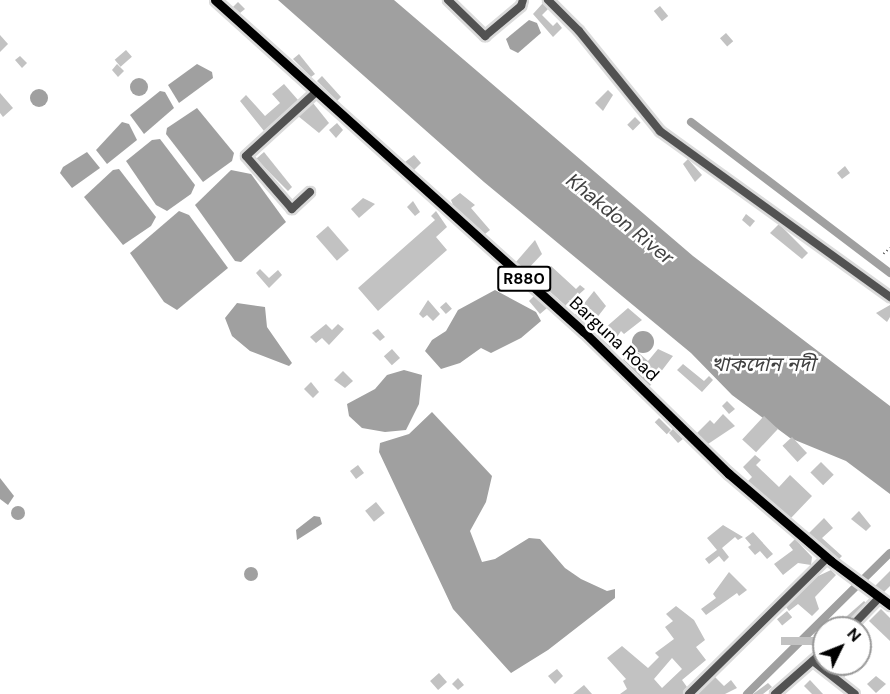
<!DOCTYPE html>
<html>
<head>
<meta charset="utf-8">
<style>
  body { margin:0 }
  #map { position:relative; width:890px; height:694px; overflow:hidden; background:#fff; font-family:"DM Sans","Noto Sans Bengali",sans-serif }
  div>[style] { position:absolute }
  .water>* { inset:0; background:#a0a0a0 }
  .round { border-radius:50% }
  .canal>* { height:8px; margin:-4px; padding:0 4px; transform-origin:4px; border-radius:4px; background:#a0a0a0 }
  .building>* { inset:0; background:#c2c2c2; transform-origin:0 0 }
  .path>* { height:1.5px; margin-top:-0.75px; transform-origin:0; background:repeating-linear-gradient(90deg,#747474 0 1.5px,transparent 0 4.5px) }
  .roads { filter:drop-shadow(2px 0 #dbdbdb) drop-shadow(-2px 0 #dbdbdb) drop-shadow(0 2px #dbdbdb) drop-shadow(0 -2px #dbdbdb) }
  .minor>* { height:8px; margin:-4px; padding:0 4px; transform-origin:4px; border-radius:4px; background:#525252 }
  .major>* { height:9px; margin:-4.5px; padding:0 4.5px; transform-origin:4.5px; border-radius:4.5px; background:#000 }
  span { translate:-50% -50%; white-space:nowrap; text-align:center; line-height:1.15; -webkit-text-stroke:5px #fff; paint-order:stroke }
  .shield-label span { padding:2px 4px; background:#fff; border:2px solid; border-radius:4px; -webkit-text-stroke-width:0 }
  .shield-label { font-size:16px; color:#000; font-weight:700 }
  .street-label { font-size:18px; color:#000 }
  .water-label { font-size:20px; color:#414141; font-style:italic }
  .north { position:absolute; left:812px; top:616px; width:60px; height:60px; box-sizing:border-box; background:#fff; border:2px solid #999; border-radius:50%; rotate:47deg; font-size:16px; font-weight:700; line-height:24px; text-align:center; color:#000 }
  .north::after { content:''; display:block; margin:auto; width:21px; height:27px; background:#000; clip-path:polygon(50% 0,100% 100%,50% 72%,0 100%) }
</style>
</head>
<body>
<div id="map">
  <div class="water">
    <div style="clip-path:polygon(278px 0,394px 0,693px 256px,890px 406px,890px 494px,846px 461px,790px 438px,732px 395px,691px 353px,484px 182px)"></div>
    <div style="clip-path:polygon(529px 20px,537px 23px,541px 33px,518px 53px,510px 49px,506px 39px)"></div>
    <div style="clip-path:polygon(197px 64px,212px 72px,213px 78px,179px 103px,168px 85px)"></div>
    <div class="round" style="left:130px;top:78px;width:18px;height:18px"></div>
    <div class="round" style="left:30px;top:89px;width:18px;height:18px"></div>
    <div style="clip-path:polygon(160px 91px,165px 92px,174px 108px,144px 134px,130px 115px)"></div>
    <div style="clip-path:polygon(197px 108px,234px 153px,232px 161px,203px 182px,166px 134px,167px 128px)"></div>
    <div style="clip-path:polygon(122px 122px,129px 124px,137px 140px,107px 164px,96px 150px)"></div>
    <div style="clip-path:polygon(160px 139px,195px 185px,191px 194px,167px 211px,156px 205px,126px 161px,152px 140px)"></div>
    <div style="clip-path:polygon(87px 152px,100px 168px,72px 188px,60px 173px,63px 167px)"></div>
    <div style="clip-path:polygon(119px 169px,156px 217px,151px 226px,123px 245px,84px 197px,113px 170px)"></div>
    <div style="clip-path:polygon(231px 170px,251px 174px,286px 222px,241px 262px,235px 261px,195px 205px)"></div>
    <div style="clip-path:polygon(179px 211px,189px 215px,228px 268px,177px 310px,164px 302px,130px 253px)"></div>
    <div style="clip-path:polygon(495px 290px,536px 312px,541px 321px,521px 338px,491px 353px,481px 348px,460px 363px,441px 369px,425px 351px,432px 340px,446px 331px,458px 310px)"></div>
    <div style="clip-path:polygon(237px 303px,265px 307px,267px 327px,292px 363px,289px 366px,250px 351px,232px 336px,225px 318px)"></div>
    <div class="round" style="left:632px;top:331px;width:22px;height:22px"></div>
    <div style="clip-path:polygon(404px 370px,422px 375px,419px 404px,406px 430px,385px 432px,362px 428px,349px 416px,347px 404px,375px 389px,387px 375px)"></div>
    <div style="clip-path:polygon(432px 412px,492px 476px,486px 502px,470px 531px,482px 562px,495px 559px,529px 538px,540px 539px,565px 568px,581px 579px,607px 591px,615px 589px,615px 598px,548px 650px,511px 673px,453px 609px,379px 452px,380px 443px,409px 434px)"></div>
    <div style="clip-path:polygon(0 478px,14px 496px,8px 505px,0 499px)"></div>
    <div class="round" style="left:11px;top:506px;width:14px;height:14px"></div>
    <div style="clip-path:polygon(314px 516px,320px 517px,322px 524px,297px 540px,296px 530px)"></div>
    <div class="round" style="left:244px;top:567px;width:14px;height:14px"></div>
  </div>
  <div class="canal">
    <div style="left:691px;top:122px;width:250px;rotate:37.2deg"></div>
    <div style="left:747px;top:694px;width:201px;rotate:-44.6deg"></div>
  </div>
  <div class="building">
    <div style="clip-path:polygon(238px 2px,245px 9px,240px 13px,233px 7px)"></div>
    <div style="clip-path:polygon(543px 3px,548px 9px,542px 15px,553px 26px,557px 22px,562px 28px,553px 37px,533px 14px)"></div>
    <div style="left:660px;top:6px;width:13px;height:8px;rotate:51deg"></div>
    <div style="left:726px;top:33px;width:11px;height:8px;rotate:49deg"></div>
    <div style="clip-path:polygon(0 35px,8px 44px,0 52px)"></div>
    <div style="left:126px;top:50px;width:9px;height:15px;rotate:49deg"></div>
    <div style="clip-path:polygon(299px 54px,315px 74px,311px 77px,293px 59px)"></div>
    <div style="clip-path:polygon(20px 56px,27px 63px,22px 68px,15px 60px)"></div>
    <div style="clip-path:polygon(117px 64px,124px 71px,118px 77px,112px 70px)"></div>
    <div style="clip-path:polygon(322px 76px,341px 97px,337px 101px,317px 81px)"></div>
    <div style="clip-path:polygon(284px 84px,298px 100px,264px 131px,240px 101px,246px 95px,265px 116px,280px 103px,272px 94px)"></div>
    <div style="clip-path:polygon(608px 90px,613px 95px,603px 111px,595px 103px)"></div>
    <div style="clip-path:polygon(0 93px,13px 108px,3px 117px,0 113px)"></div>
    <div style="clip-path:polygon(313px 103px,329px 123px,319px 133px,298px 116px)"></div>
    <div style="left:635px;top:117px;width:8px;height:11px;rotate:45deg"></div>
    <div style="clip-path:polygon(337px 123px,343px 130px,336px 138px,329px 130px)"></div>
    <div style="clip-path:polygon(264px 152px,292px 187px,288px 191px,256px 159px)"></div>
    <div style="clip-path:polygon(414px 155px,421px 163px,414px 170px,405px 162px)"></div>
    <div style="clip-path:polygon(688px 159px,702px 175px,695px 182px,683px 164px)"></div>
    <div style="clip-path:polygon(845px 166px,850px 173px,842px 179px,837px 173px)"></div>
    <div style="clip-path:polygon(460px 193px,475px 205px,471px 208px,490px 230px,485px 234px,453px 205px,451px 200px)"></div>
    <div style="clip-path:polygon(363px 198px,375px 204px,359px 218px,351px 209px)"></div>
    <div style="clip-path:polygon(413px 201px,420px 212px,415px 216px,407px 207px)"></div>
    <div style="clip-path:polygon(436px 211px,447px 227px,436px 237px,447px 250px,378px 311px,358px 288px,435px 220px,431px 216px)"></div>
    <div style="clip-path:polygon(746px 214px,755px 221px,750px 227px,742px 220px)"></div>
    <div style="clip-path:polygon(779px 224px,808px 253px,802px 259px,770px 233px)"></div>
    <div style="left:328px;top:226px;width:32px;height:16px;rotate:49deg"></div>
    <div style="clip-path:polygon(535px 240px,542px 254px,526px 271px,516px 262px)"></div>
    <div style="clip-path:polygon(551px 266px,576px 289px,580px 285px,585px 289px,566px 306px,538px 281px)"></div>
    <div style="clip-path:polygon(260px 269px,269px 278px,278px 270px,282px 275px,269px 288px,256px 273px)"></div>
    <div style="clip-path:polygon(594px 291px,606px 306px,589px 328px,575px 315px)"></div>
    <div style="clip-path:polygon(534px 296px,547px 308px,540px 314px,529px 301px)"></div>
    <div style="clip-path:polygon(428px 300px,440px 314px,433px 321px,427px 315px,423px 318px,419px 314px)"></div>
    <div style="left:446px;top:302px;width:9px;height:8px;rotate:49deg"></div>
    <div style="clip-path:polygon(890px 305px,890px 317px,887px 322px,876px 313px)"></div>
    <div style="clip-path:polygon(628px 308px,642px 320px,624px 334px,621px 331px,610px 348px,597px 335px)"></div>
    <div style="clip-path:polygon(326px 324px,332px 330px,338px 324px,344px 329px,329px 345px,322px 338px,316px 343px,310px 337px)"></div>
    <div style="clip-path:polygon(378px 329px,385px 337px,380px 341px,372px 333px)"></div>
    <div style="clip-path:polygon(633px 348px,648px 361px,658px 349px,673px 356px,650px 386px,623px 360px)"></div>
    <div style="left:392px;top:349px;width:12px;height:11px;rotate:48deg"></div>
    <div style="clip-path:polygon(683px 364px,704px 381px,709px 376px,713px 380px,702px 392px,677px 370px)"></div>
    <div style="clip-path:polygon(343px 371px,353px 381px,345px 388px,334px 380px)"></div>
    <div style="clip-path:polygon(311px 382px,319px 392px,313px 398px,304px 389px)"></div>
    <div style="clip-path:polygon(727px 401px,735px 409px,729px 414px,722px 406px)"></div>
    <div style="clip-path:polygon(723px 414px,735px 426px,708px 444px,697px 433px,710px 420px,714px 424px)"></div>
    <div style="left:764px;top:416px;width:19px;height:32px;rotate:43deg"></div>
    <div style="left:659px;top:418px;width:17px;height:6px;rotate:45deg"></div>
    <div style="clip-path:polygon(673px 429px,683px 439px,678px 443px,669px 433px)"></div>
    <div style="left:792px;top:437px;width:22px;height:13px;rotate:47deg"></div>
    <div style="clip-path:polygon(755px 455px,761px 460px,756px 465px,779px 487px,790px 475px,812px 496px,791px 518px,748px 481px,752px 477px,743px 467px)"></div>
    <div style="left:821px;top:462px;width:18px;height:15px;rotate:45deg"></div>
    <div style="left:358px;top:465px;width:10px;height:10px;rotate:53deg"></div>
    <div style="left:376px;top:502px;width:14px;height:14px;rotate:51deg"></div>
    <div style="clip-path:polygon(859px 511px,871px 526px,866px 531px,851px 519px)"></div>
    <div style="clip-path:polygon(824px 518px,833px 528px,822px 538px,842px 556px,839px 559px,809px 533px)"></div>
    <div style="clip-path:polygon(723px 525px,743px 537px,738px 540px,735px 537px,722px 548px,729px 557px,724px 562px,719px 556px,709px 564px,705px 559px,717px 550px,707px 538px)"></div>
    <div style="clip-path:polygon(753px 532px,773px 554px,767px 559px,760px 551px,755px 555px,748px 547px,751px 545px,745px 538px)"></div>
    <div style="clip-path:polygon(795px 539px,812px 557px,811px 565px,798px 563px,783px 575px,774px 564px,793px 550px,789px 545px)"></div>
    <div style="clip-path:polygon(831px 570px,836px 575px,815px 597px,819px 609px,812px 616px,798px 604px,789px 611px,786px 607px,816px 577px)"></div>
    <div style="clip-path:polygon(890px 571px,890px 586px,884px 592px,875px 586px)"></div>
    <div style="clip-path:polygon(729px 572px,747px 590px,739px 596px,737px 593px,706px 615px,701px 609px,716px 598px,713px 594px)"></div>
    <div style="clip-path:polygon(864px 601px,866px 603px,843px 628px,839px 623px)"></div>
    <div style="clip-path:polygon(evenodd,676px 606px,694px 620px,705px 640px,696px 647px,706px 660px,682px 680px,687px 687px,683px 694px,620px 694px,627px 689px,623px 681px,626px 679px,607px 658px,622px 646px,648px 668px,659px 657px,655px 653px,674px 639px,665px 627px,673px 621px,666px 614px,676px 606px,672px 658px,682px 669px,662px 688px,654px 679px,672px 658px)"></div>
    <div style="clip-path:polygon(881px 609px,890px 618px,890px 641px,869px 621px)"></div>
    <div style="left:787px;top:611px;width:8px;height:13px;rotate:50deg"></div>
    <div style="left:824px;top:637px;width:8px;height:43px;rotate:90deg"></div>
    <div style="clip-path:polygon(837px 664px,858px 664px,844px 677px,834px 667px)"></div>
    <div style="clip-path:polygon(557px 669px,563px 676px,555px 684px,548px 676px)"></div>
    <div style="left:439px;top:673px;width:12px;height:12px;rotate:48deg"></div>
    <div style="clip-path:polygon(876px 676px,886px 684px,876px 693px,867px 684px)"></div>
    <div style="clip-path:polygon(715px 677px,724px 686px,731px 680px,737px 688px,725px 694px,698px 694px)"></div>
    <div style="clip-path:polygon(458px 678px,464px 685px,458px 690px,452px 684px)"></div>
    <div style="clip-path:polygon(810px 680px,823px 694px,812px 694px,804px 686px)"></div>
    <div style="clip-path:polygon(768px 683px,772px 687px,763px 694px,753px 694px)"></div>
    <div style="clip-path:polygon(584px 685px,592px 694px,573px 694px)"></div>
  </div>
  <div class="path">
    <div style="left:883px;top:254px;width:9px;rotate:-41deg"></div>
  </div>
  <div class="roads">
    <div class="minor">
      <div style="left:448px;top:0;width:52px;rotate:44.2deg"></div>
      <div style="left:485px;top:36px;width:47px;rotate:-39.8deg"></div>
      <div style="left:521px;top:6px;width:6px;rotate:-72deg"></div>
      <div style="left:548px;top:0;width:44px;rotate:45deg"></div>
      <div style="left:579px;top:31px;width:129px;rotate:51deg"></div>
      <div style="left:660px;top:131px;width:284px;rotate:35.8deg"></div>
      <div style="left:310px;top:192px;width:25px;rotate:137deg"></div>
      <div style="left:292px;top:209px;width:70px;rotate:-131deg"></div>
      <div style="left:246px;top:156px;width:95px;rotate:-42.4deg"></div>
      <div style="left:850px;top:628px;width:42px;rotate:-46deg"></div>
      <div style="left:813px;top:661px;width:53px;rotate:38.2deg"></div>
      <div style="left:689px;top:694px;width:194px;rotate:-44.6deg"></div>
      <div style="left:775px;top:694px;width:65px;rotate:-41.3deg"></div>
    </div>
    <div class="major">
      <div style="left:215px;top:0;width:496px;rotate:42deg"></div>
      <div style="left:584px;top:332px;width:202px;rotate:44.4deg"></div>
      <div style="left:728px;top:473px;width:135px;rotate:40.5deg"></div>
      <div style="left:831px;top:561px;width:74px;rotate:36.7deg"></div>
    </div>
  </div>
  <div class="shield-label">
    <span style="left:524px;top:279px">R880</span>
  </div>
  <div class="street-label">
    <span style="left:614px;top:339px;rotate:43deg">Barguna Road</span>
  </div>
  <div class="water-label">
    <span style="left:620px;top:219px;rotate:39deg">Khakdon River</span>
    <span style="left:763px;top:364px">খাকদোন নদী</span>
  </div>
  <div class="north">N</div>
</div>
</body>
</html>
